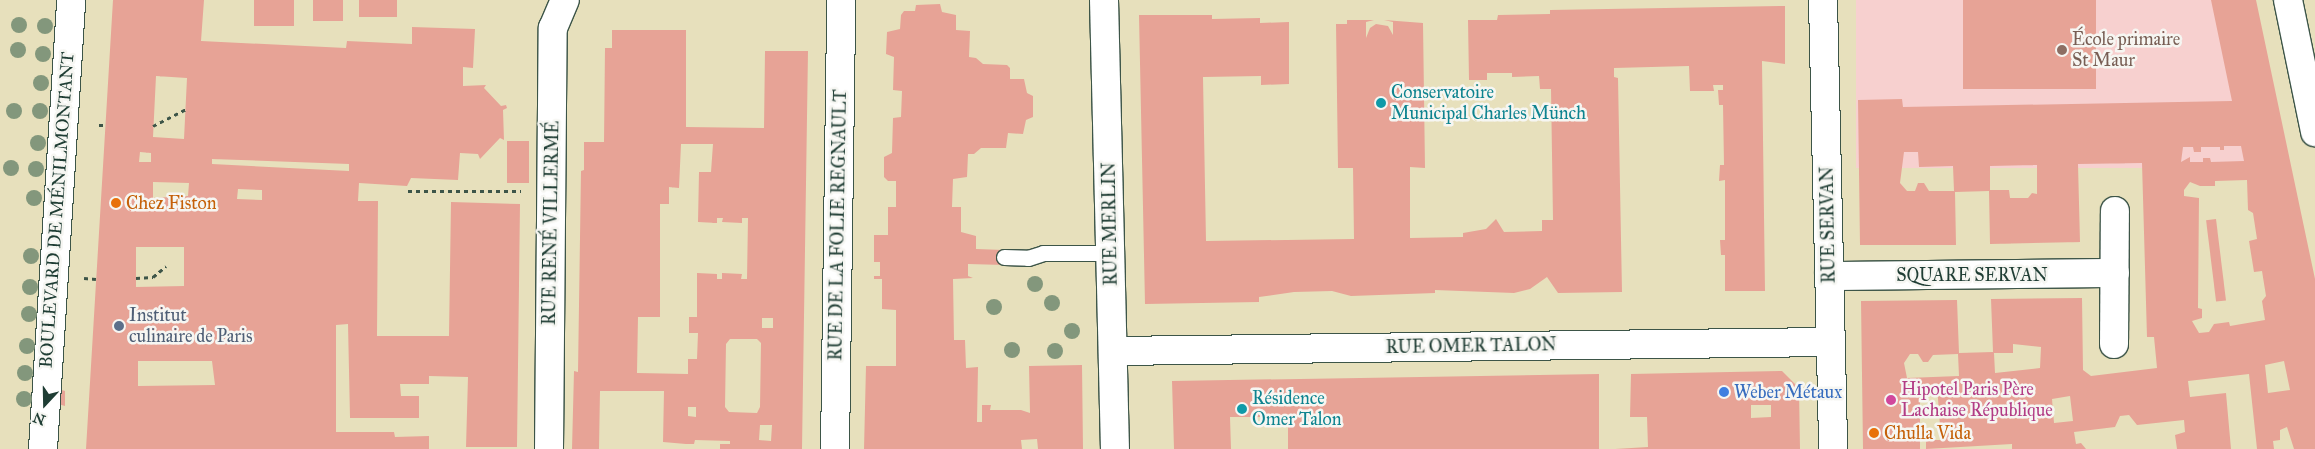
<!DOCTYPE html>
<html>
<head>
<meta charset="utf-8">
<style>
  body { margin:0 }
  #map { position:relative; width:2315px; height:449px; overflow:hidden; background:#e7e0bc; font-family:"IM FELL Great Primer",serif }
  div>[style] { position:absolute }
  .built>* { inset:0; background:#f7d0cf; transform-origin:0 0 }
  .building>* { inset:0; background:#e7a396; transform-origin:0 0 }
  .path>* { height:3px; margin-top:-1.5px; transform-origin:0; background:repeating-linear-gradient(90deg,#3d5548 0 4px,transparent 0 8px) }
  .roads { filter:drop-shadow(1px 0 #3d5548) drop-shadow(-1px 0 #3d5548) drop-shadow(0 1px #3d5548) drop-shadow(0 -1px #3d5548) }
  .lane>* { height:15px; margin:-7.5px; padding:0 7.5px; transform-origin:7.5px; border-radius:7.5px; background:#fff }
  .street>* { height:28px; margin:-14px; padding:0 14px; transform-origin:14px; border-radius:14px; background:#fff }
  .primary>* { height:28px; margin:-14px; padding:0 14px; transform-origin:14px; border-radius:14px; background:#fff }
  .trees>* { width:16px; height:16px; margin:-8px; border-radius:50%; background:#83977c }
  .dots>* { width:14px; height:14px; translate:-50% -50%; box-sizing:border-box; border:2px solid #f6f6f2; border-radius:50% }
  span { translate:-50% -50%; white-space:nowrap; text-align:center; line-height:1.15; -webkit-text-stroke:5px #f6f6f2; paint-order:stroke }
  .education-label { font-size:18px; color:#785e54 }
  .left { translate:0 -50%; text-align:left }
  .culture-label { font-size:18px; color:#0d838f }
  .food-label { font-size:18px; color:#c56008 }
  .street-label { font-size:18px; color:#1f3d34 }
  .service-label { font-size:18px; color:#4e5e75 }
  .hotel-label { font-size:18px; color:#b23c85 }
  .shop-label { font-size:18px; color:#366cbe }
  .north { position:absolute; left:20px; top:379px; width:50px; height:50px; -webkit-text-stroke:4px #f6f6f2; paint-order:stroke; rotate:201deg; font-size:14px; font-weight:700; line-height:20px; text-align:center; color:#1f3d34 }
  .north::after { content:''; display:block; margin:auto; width:18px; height:22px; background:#1f3d34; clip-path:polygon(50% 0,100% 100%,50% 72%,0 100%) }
</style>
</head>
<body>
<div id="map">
  <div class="built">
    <div style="left:1856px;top:0;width:400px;height:168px"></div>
  </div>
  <div class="building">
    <div style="clip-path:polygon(evenodd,113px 0,204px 0,201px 41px,346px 48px,347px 41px,412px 44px,412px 27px,475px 29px,473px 68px,463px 67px,463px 86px,486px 85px,484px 88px,501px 106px,506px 105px,507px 108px,503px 110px,504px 140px,500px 138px,480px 159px,478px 154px,460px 153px,458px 180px,411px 178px,407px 186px,359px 183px,358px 201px,378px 201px,377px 336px,449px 336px,451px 202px,520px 204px,517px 447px,466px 447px,468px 377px,429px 376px,429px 384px,400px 384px,401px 396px,419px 396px,419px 418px,350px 418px,348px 324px,336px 325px,336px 432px,394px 432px,395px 437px,429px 436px,429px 449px,86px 449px,113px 0,156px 76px,187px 78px,184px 139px,153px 137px,156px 76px,113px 0,140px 152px,151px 153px,151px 162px,139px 162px,140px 152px,113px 0,212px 159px,349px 164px,349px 171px,212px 164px,212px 159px,113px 0,153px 182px,189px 183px,188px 196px,153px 198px,153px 182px,113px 0,238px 189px,262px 190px,262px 200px,237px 199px,238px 189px,113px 0,136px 247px,184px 247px,184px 286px,136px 287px,136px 247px,113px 0,138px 361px,212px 361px,215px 385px,138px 386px,138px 361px)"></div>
    <div style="left:254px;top:0;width:40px;height:26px"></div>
    <div style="left:313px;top:0;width:30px;height:21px"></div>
    <div style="left:359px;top:0;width:38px;height:17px"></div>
    <div style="left:1963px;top:0;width:133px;height:89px"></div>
    <div style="clip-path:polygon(evenodd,2211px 0,2256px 0,2315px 279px,2315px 449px,2294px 449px,2287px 427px,2280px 430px,2280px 440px,2273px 441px,2274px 449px,2257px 449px,2249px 374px,2188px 381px,2190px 397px,2226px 393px,2231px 449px,2177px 449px,2175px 435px,2185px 432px,2184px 420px,2137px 425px,2129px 415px,2120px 416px,2115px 427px,2074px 432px,2076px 444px,2081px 443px,2086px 449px,2012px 449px,2012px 444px,1926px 449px,1926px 440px,1941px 440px,1937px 385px,1920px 385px,1920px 449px,1863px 449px,1861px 301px,1957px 300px,1959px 353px,1993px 352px,1991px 299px,2082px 298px,2083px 370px,2091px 376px,2157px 368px,2154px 337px,2147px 337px,2142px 163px,2078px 164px,2080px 242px,1990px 244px,1989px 191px,1955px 192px,1956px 245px,1860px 245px,1858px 100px,1902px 99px,1903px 107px,2232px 101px,2211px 0,2224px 146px,2241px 146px,2244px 161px,2211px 162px,2210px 158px,2203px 158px,2203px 162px,2190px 162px,2190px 157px,2181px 162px,2183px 147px,2193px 147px,2194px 152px,2201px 152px,2201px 147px,2220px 147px,2220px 150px,2224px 150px,2224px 146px,2211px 0,1904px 152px,1918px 152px,1919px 167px,1953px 166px,1954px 191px,1929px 191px,1924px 183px,1918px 183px,1915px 191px,1907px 191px,1900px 183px,1904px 152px,2211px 0,2037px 165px,2037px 194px,2032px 193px,2028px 198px,2010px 198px,2009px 190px,1990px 190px,1990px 166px,2037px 165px,2211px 0,2247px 180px,2248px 210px,2253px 213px,2257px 239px,2249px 241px,2254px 272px,2262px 271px,2266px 296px,2262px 301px,2265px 320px,2230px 326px,2229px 322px,2214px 324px,2209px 332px,2199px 333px,2192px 321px,2202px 318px,2202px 309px,2198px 308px,2199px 198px,2184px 196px,2184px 190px,2190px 182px,2200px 186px,2215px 186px,2215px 181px,2247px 180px,2211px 0,2013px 344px,2041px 347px,2040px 368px,1995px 373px,1994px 353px,2013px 353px,2013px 344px,2211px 0,1910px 354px,1918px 354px,1923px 362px,1928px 362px,1933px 355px,1958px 354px,1959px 376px,1907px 378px,1904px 363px,1910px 354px,2211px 0,2284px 361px,2290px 390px,2268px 393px,2265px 365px,2284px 361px,2211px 0,2070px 396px,2073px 421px,2054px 423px,2052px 399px,2070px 396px)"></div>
    <div style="clip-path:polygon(940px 4px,942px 12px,956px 15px,956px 30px,970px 31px,969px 57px,976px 58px,983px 64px,1007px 65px,1010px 68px,1010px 79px,1024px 79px,1027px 93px,1033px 96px,1033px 117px,1026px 120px,1023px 134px,1008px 133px,1006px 148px,981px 148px,974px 154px,968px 154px,967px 177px,953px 179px,952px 207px,961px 207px,961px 232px,976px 236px,976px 249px,1004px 250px,1004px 265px,968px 264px,968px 276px,973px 278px,953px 279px,954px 340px,965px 340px,966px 368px,978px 367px,977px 422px,982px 422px,982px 405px,991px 405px,990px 410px,1021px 410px,1030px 413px,1029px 366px,1082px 365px,1083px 449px,1038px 449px,1037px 439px,1021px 440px,1022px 449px,864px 449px,866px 366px,896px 366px,896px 310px,882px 309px,882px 279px,874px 279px,874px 276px,880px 276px,880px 262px,874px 262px,874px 235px,888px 235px,888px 207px,896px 207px,896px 181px,888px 181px,884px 177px,884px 157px,892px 153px,893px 118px,901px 117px,902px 91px,893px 90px,894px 57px,886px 54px,887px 32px,900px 29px,901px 15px,904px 11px,915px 11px,916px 5px)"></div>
    <div style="clip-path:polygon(1785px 6px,1785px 64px,1762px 61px,1765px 291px,1725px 291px,1725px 255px,1721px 255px,1720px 240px,1725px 240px,1725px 180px,1719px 181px,1720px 165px,1724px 165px,1723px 105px,1719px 105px,1718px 90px,1723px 90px,1723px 85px,1713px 85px,1714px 91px,1690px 91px,1689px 66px,1614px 68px,1614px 77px,1618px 78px,1622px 292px,1558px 293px,1547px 277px,1530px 289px,1514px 293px,1435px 290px,1435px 293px,1351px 296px,1332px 291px,1294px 292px,1259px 297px,1259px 302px,1145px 304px,1139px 15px,1212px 15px,1212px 19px,1260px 18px,1260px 23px,1289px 22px,1289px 84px,1261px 85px,1261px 76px,1203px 77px,1206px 241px,1354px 239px,1353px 168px,1338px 168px,1336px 24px,1347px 24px,1347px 20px,1374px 20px,1366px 22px,1366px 38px,1370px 28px,1376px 24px,1388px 26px,1393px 35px,1393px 22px,1384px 20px,1423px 23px,1425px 168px,1410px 167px,1410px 238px,1463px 237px,1463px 233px,1486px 229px,1496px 219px,1504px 232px,1542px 231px,1542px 220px,1553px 220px,1551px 89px,1540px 89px,1539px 76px,1512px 77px,1512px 73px,1487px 73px,1487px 80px,1469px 80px,1468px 20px,1497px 20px,1498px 15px,1550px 14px,1550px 10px)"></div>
    <div style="clip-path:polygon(evenodd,612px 30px,686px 30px,686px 127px,764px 128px,765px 51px,808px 51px,802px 449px,720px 449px,720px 444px,730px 444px,730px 441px,695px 440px,694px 444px,686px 444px,663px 442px,664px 391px,600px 391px,599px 449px,572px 449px,574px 371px,578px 372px,581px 171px,584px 170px,584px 142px,604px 142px,605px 48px,612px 48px,612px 30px,681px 144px,713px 144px,711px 172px,699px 172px,698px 222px,717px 223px,717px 218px,723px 218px,722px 222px,742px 223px,742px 218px,748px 218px,747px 279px,741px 279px,742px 274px,722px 273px,722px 279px,717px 279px,717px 274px,697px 273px,697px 317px,689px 317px,689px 333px,698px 333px,697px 359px,688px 359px,688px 374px,637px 373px,638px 317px,660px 317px,660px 204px,669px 204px,669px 187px,679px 188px,681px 144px,612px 30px,762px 318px,773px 318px,773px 328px,762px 328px,762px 318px,612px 30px,730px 339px,757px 339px,761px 343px,760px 407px,757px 413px,729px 412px,725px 407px,726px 344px,730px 339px,612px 30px,688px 407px,696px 407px,696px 417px,688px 416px,688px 407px,612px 30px,760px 425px,772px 425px,771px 441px,759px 440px,760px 425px)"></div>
    <div style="left:507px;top:141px;width:22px;height:42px"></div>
    <div style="left:2216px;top:219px;width:82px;height:10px;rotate:83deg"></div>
    <div style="clip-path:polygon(evenodd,1782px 371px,1799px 388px,1800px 449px,1615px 449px,1648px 447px,1647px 417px,1630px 417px,1631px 374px,1782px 371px,1751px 405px,1771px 405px,1771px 417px,1751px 418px,1751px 405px)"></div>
    <div style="clip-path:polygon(1599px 374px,1599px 449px,1288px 449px,1288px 417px,1230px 417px,1231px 449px,1174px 449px,1172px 381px)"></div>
    <div style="clip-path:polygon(58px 389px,65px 391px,65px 406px,58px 404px)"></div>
  </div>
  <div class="path">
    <div style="left:99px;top:125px;width:6px"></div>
    <div style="left:153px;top:126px;width:37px;rotate:-27deg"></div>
    <div style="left:408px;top:191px;width:113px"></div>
    <div style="left:84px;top:278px;width:12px;rotate:5deg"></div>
    <div style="left:136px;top:278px;width:17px;rotate:-3deg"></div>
    <div style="left:153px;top:277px;width:17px;rotate:-40deg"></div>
  </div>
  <div class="roads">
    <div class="lane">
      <div style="left:1004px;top:257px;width:24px;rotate:2deg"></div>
      <div style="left:1028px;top:258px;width:16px;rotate:-18deg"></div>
      <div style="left:1043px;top:253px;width:68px"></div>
    </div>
    <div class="street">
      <div style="left:1104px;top:0;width:449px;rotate:88.6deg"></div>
      <div style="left:1823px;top:0;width:449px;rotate:88.7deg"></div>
      <div style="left:2288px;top:0;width:135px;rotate:78.4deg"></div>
      <div style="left:1829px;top:276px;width:286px;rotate:-0.6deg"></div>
      <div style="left:2114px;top:344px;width:133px;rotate:-89.6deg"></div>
      <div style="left:1113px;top:351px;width:716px;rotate:-0.72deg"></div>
      <div style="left:549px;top:449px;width:421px;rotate:-89.5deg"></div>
      <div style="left:553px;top:28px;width:30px;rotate:-67deg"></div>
      <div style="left:835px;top:449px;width:449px;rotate:-89.2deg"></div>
    </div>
    <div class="primary">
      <div style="left:43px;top:449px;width:450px;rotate:-86.4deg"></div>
    </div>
  </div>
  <div class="trees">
    <div style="left:19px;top:25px"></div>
    <div style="left:45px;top:26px"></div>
    <div style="left:18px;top:50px"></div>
    <div style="left:43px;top:54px"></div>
    <div style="left:41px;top:83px"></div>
    <div style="left:14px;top:111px"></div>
    <div style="left:40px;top:111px"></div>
    <div style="left:38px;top:143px"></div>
    <div style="left:11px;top:168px"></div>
    <div style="left:36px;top:169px"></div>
    <div style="left:34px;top:198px"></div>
    <div style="left:31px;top:256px"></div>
    <div style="left:1035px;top:284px"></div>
    <div style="left:30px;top:287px"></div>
    <div style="left:1052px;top:303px"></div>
    <div style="left:994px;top:307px"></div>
    <div style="left:29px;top:314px"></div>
    <div style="left:1072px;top:331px"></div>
    <div style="left:27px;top:346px"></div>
    <div style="left:1012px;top:350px"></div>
    <div style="left:1055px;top:351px"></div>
    <div style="left:25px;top:373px"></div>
    <div style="left:24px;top:399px"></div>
  </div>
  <div class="dots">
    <div style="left:2062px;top:50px;background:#8d6e63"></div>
    <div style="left:1381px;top:103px;background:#0f9aa8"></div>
    <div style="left:116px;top:203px;background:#e8710a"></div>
    <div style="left:119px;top:326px;background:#5c6f8a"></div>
    <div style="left:1724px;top:392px;background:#3f7fe0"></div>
    <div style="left:1891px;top:400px;background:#d1479c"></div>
    <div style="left:1242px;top:409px;background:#0f9aa8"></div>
    <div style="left:1874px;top:433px;background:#e8710a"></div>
  </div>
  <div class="education-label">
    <span class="left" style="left:2072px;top:50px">École primaire<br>St Maur</span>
  </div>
  <div class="culture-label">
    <span class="left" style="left:1391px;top:103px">Conservatoire<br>Municipal Charles Münch</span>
    <span class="left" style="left:1252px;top:409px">Résidence<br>Omer Talon</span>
  </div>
  <div class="food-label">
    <span class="left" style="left:126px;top:203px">Chez Fiston</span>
    <span class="left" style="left:1884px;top:433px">Chulla Vida</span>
  </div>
  <div class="street-label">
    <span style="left:57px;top:210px;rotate:-86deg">BOULEVARD DE MÉNILMONTANT</span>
    <span style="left:551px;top:223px;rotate:-89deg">RUE RENÉ VILLERMÉ</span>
    <span style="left:1110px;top:224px;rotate:-91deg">RUE MERLIN</span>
    <span style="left:838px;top:225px;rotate:-89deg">RUE DE LA FOLIE REGNAULT</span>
    <span style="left:1828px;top:225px;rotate:-91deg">RUE SERVAN</span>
    <span style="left:1972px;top:275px">SQUARE SERVAN</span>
    <span style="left:1471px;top:346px;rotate:-1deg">RUE OMER TALON</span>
  </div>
  <div class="service-label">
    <span class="left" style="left:129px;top:326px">Institut<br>culinaire de Paris</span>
  </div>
  <div class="hotel-label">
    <span class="left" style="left:1901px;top:400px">Hipotel Paris Père<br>Lachaise République</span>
  </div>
  <div class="shop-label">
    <span class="left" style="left:1734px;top:392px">Weber Métaux</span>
  </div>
  <div class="north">N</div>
</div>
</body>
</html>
